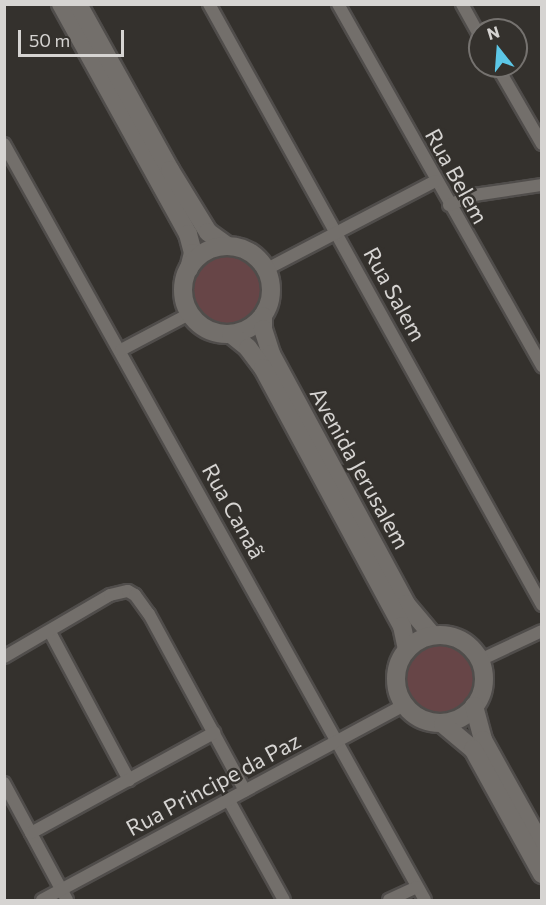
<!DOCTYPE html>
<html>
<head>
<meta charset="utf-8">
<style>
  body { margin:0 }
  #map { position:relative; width:546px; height:905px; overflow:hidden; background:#34312d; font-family:Commissioner,sans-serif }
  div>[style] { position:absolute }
  .green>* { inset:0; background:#674547 }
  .round { border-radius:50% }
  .roads { filter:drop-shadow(2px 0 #504d4b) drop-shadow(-2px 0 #504d4b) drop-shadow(0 2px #504d4b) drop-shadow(0 -2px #504d4b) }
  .street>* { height:12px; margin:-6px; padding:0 6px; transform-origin:6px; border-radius:6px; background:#736f6b }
  .secondary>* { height:18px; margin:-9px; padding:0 9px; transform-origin:9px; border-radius:9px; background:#736f6b }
  .secondary>.ring { margin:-9px; padding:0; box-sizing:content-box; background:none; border:18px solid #736f6b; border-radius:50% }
  span { translate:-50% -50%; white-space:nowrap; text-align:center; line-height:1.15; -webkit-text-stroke:5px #34312d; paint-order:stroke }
  .street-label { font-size:22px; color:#d6d4d2 }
  .frame { position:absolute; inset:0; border:6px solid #d6d4d2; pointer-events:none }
  .north { position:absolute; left:468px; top:18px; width:60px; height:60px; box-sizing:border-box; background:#34312d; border:2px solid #75726f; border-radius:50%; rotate:343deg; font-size:16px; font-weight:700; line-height:24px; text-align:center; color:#d6d4d2 }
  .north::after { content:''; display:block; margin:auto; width:21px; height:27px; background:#5cc7e7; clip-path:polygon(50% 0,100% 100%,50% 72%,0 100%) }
  .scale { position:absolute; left:18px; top:30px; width:106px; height:27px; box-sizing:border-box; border:3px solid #d6d4d2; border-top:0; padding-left:8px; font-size:18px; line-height:21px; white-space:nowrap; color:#d6d4d2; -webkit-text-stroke:4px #34312d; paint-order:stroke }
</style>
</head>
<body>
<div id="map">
  <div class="green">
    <div class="round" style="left:187px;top:251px;width:74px;height:74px"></div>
    <div class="round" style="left:400px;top:641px;width:74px;height:74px"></div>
  </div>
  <div class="roads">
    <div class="street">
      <div style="left:209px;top:4px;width:687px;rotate:61.01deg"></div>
      <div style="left:338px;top:4px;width:416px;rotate:60.6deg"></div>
      <div style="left:462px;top:4px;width:37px;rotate:61deg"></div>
      <div style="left:497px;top:66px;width:90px;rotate:60deg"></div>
      <div style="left:4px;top:144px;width:865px;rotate:60.89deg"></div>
      <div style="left:449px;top:205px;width:27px;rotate:-22deg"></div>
      <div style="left:474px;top:195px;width:69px;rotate:-8.4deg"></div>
      <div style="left:267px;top:269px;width:190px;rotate:-27.6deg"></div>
      <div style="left:121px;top:350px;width:77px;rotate:-27.9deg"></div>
      <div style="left:50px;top:632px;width:168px;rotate:61.9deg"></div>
      <div style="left:4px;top:657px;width:123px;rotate:-30.3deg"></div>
      <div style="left:110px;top:595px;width:18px;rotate:-13deg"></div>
      <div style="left:128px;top:591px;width:8px;rotate:30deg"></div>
      <div style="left:135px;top:595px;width:24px;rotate:54deg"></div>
      <div style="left:149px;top:614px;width:201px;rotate:61.5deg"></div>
      <div style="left:480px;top:660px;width:68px;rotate:-25.1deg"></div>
      <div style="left:4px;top:783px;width:133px;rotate:61.7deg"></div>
      <div style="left:228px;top:799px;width:115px;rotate:61deg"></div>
      <div style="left:31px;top:833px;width:209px;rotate:-28.7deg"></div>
      <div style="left:42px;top:900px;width:411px;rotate:-28.3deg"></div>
      <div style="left:389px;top:900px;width:31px;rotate:-25deg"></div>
    </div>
    <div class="secondary">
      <div style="left:61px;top:4px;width:263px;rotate:61.1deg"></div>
      <div style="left:188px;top:234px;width:20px;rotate:75deg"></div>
      <div style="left:193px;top:253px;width:16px;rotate:104deg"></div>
      <div style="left:78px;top:4px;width:190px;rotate:61deg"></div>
      <div style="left:170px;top:170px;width:73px;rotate:58.5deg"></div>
      <div style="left:208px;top:232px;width:24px;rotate:36deg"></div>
      <div class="ring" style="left:183px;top:246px;width:70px;height:70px"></div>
      <div style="left:263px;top:316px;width:13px;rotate:90deg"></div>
      <div style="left:263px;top:329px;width:26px;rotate:72deg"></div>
      <div style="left:271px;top:354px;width:284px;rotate:61.6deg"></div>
      <div style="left:406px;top:604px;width:40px;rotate:50deg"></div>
      <div style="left:231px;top:334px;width:22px;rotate:39deg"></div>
      <div style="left:248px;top:348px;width:25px;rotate:53deg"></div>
      <div style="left:263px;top:368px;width:293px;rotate:61.7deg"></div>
      <div style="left:402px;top:626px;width:24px;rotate:78deg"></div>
      <div class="ring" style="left:396px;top:635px;width:70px;height:70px"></div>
      <div style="left:474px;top:706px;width:35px;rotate:75deg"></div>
      <div style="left:483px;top:740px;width:121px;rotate:60.9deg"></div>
      <div style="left:443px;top:724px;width:39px;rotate:40deg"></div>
      <div style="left:473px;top:749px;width:143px;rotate:61.1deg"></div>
    </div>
  </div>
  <div class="street-label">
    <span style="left:457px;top:176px;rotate:61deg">Rua Belem</span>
    <span style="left:395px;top:294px;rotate:61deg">Rua Salem</span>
    <span style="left:360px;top:468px;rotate:61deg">Avenida Jerusalem</span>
    <span style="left:234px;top:511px;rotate:61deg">Rua Canaã</span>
    <span style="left:213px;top:784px;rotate:-28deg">Rua Principe da Paz</span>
  </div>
  <div class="frame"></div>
  <div class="north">N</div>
  <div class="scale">50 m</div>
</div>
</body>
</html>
